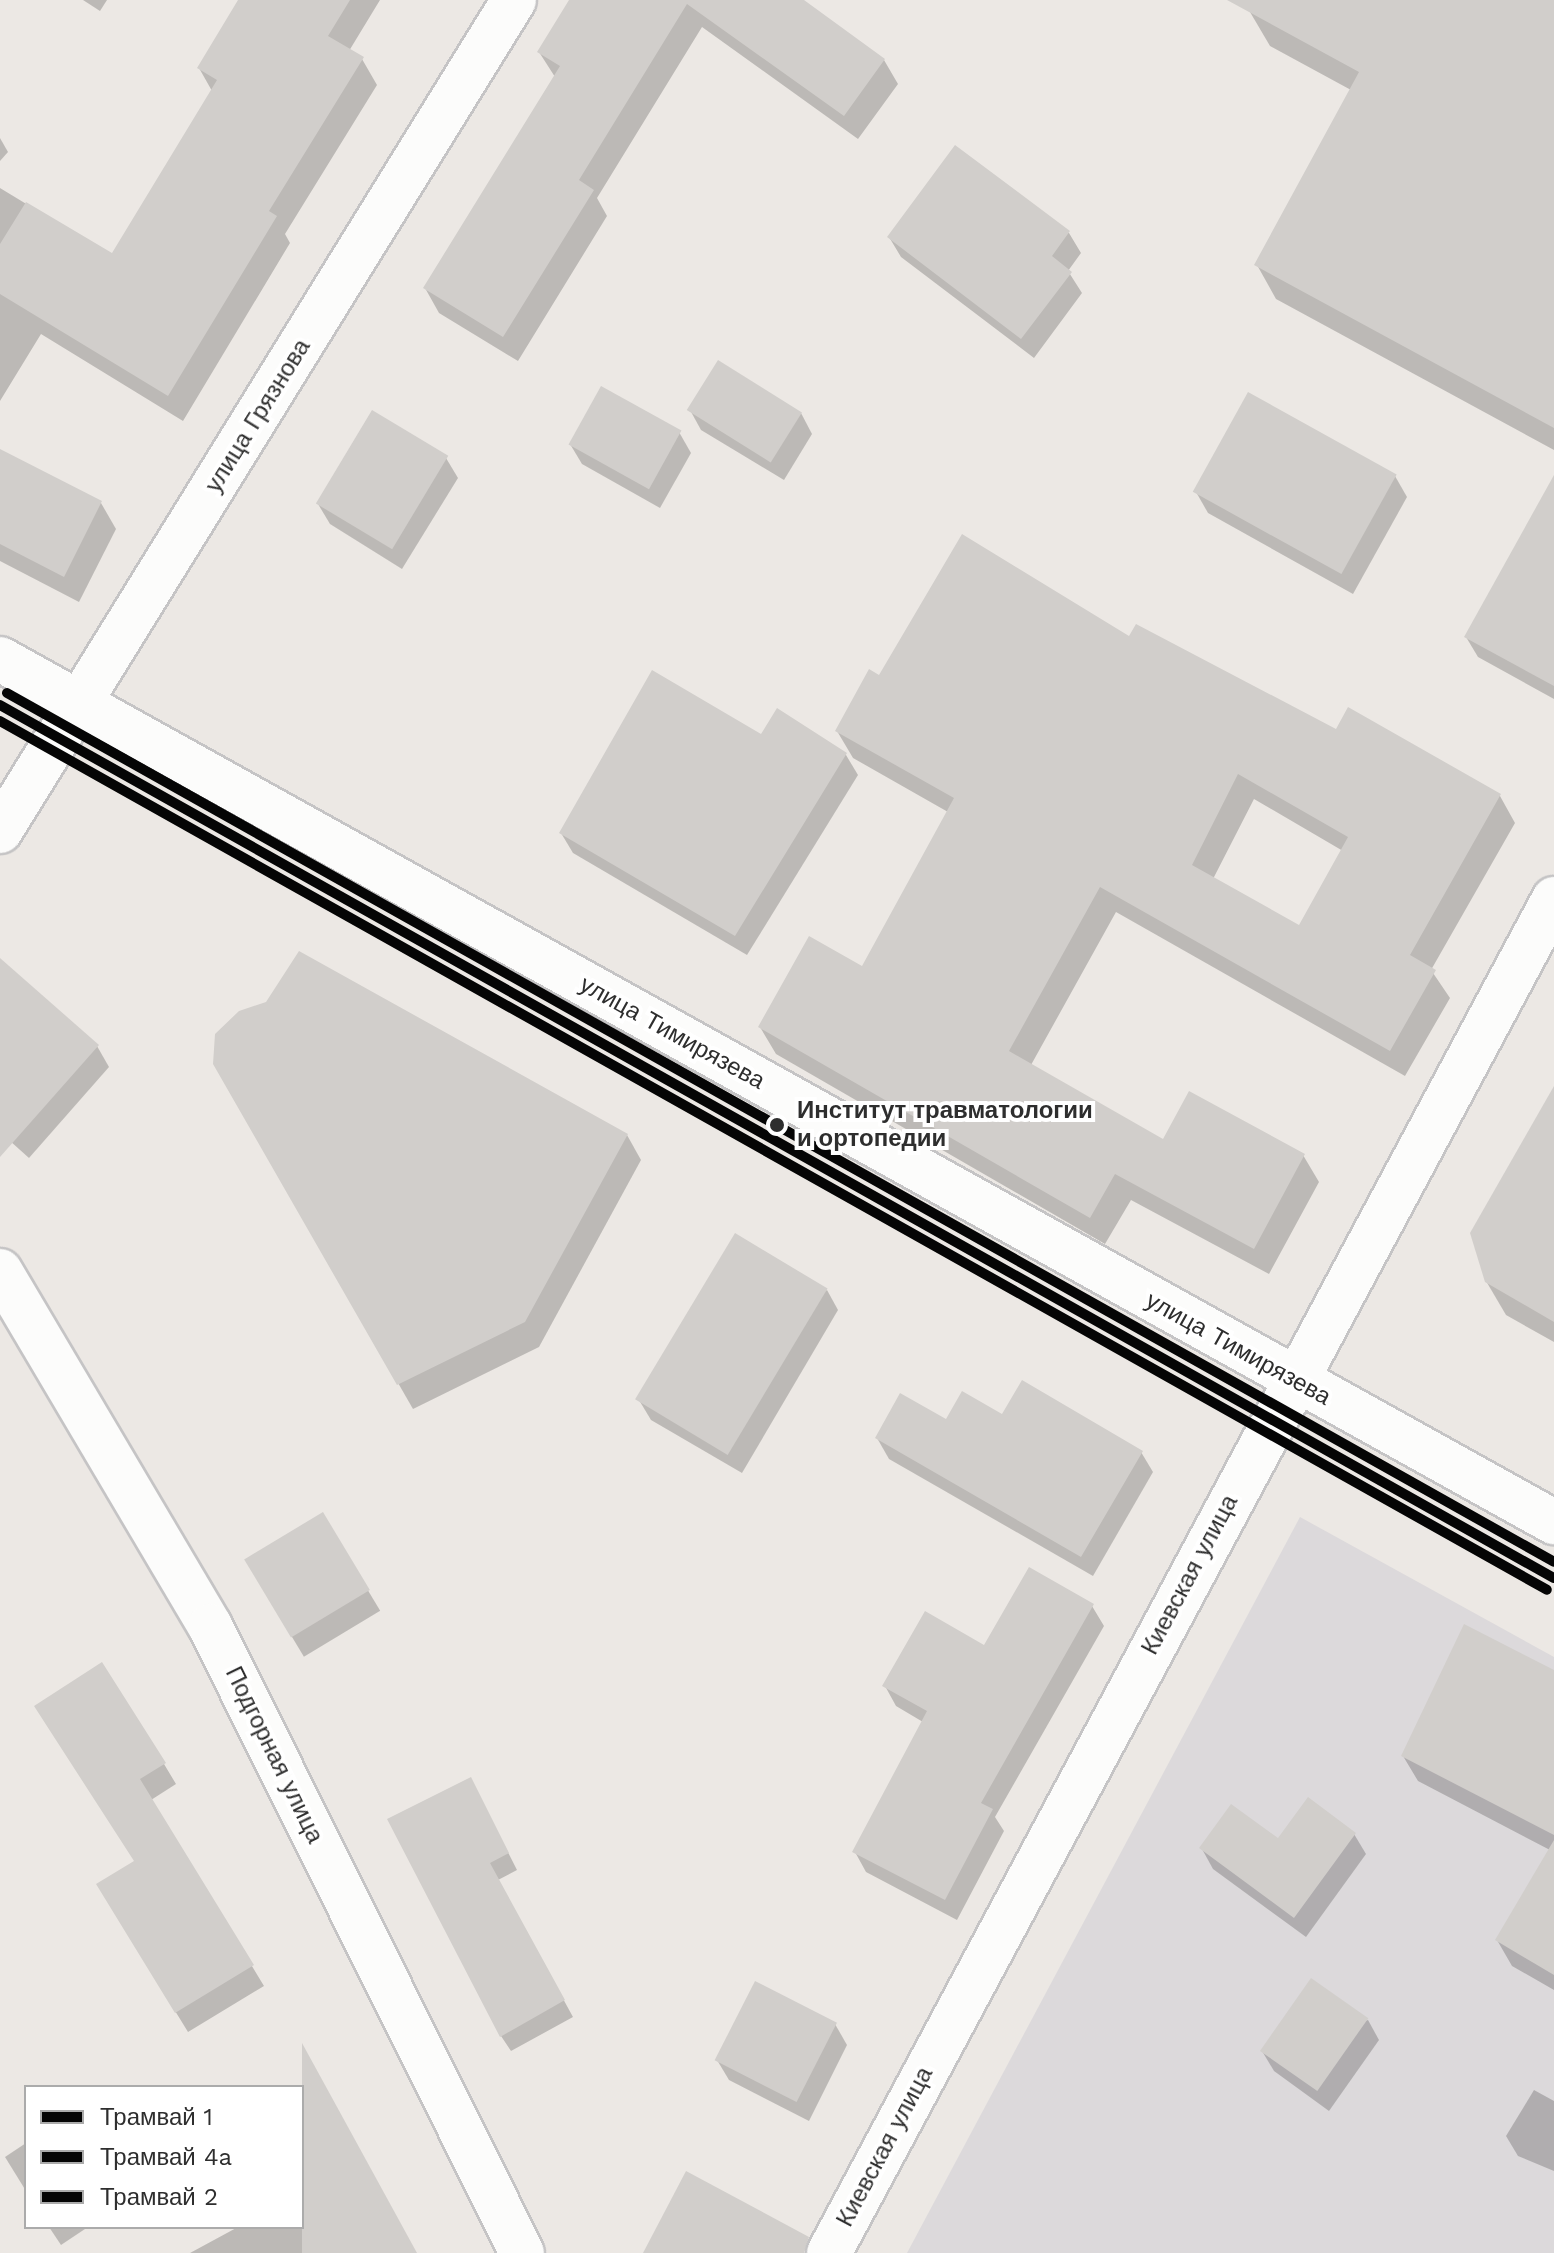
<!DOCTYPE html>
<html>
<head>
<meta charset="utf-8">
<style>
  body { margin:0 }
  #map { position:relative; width:1554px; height:2253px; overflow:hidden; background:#ece8e4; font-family:"Work Sans",sans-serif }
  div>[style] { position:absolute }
  .industrial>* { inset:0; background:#dcd9db }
  .shadow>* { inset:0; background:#0003; transform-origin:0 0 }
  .building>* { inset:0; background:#d1cecb; transform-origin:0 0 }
  .roads { filter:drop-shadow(2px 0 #c5c4c5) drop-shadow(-2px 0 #c5c4c5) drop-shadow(0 2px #c5c4c5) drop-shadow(0 -2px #c5c4c5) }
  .minor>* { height:44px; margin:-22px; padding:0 22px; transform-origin:22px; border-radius:22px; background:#fcfcfb }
  .tram-1>* { height:10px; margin:-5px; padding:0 5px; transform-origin:5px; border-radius:5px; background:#050505 }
  .tram-2>* { height:10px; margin:-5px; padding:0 5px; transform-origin:5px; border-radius:5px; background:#050505 }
  .tram-3>* { height:10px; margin:-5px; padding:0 5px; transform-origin:5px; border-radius:5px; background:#050505 }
  .dots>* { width:22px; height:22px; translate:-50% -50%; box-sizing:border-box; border:4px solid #fff; border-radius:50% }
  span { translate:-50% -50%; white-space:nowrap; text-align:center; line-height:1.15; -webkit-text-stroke:8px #fff; paint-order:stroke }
  .street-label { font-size:24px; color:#2e2e2e }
  .stop-label { font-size:24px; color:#2e2e2e; font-weight:700 }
  .left { translate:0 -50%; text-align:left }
  .legend { position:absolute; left:24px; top:2085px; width:280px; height:144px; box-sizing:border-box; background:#fff; border:2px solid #ababab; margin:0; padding:10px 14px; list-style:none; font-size:24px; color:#2e2e2e }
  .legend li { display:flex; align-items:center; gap:16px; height:40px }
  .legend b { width:40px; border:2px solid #ababab }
</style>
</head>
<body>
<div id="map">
  <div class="industrial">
    <div style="clip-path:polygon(1300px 1517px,1554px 1657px,1554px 2253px,907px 2253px)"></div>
  </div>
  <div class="shadow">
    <div style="clip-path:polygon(83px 0,107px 0,100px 11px)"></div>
    <div style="clip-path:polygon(241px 0,380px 0,349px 51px,362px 59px,377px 85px,285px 234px,290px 243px,183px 421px,41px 334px,0 401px,0 188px,112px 256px,212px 91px,199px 68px)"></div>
    <div style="clip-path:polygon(571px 0,800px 0,884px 60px,898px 84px,858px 139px,702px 27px,597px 198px,607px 216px,518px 361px,439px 313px,425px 288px,555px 77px,539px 52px)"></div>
    <div style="clip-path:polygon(1256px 0,1554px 0,1554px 450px,1276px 299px,1257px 265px,1351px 90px,1270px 46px,1250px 12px)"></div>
    <div style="clip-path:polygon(0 138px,8px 152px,0 161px)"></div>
    <div style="clip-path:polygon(1069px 233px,1081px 253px,1068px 271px,1082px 293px,1034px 358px,901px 257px,889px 237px)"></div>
    <div style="clip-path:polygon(690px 410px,801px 413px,812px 434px,784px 480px,701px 430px)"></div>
    <div style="clip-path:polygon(679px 432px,691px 453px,660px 508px,582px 464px,570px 444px)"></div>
    <div style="clip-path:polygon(0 451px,101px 503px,116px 529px,79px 602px,0 561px)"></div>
    <div style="clip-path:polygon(446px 458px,458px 478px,402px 569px,330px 524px,318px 504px)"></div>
    <div style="clip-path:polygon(1395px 476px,1407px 497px,1353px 594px,1208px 513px,1196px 492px)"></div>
    <div style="clip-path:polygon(1554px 543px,1554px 699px,1478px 657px,1466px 637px)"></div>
    <div style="clip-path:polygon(evenodd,1130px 638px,1336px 732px,1500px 796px,1515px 823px,1431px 970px,1450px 998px,1405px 1076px,1116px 912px,1031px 1065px,1164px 1142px,1303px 1155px,1319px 1182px,1269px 1274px,1131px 1200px,1105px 1244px,776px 1054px,760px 1027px,862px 968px,948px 812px,853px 758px,837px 731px,880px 677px,1130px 638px,1254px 799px,1343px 851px,1300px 928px,1213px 879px,1254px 799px)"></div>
    <div style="clip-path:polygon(762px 736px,846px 755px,858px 775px,747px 955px,573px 853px,561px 833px)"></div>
    <div style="clip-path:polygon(0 982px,97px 1046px,109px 1067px,29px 1158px,0 1132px)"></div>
    <div style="clip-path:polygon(215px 1064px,627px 1135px,641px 1160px,539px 1347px,413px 1409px)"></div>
    <div style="clip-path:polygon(1554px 1090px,1554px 1342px,1506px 1315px,1486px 1281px)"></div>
    <div style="clip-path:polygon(827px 1290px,838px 1310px,742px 1473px,651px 1420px,639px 1400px)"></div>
    <div style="clip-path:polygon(1003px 1417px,1141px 1452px,1153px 1472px,1093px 1576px,889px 1459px,877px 1438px,947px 1422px)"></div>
    <div style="left:322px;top:1514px;width:113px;height:89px;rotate:59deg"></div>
    <div style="clip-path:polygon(1092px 1606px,1104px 1626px,995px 1817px,1004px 1831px,957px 1920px,866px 1872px,855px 1852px,923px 1722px,896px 1706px,885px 1686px)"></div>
    <div style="clip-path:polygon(1554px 1672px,1554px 1990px,1512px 1966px,1497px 1940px,1550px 1850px,1418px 1781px,1403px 1756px)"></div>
    <div style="clip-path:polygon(36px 1706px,164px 1764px,176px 1784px,151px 1800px,264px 1986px,188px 2032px,110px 1905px,136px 1862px)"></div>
    <div style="clip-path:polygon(479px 1795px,517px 1870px,498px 1880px,573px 2017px,511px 2051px,501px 2036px)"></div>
    <div style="clip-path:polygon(1354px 1834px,1366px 1854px,1306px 1937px,1213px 1869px,1202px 1849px)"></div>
    <div style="clip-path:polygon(1368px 2020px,1379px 2040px,1329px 2111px,1274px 2071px,1262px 2051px)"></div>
    <div style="clip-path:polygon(835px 2024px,847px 2045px,809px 2121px,729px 2080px,717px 2060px)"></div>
    <div style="clip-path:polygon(1534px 2090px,1554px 2101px,1554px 2171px,1518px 2156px,1506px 2136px)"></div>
    <div style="clip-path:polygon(302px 2097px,414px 2253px,190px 2253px,238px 2227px,302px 2227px)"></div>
    <div style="clip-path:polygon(26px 2143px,26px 2191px,5px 2157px)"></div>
    <div style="clip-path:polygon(49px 2227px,88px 2227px,61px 2245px)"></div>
  </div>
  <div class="building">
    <div style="clip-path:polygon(238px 0,350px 0,328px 36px,364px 57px,269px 211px,277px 216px,168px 396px,0 294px,0 244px,26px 202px,112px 253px,217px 80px,197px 68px)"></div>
    <div style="clip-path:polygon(569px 0,804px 0,885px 59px,844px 116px,687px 4px,579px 180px,594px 190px,503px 337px,423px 288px,560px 66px,537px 52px)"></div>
    <div style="clip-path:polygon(1227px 0,1554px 0,1554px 428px,1254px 265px,1359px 72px)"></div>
    <div style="clip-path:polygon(955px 145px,1070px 231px,1052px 256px,1072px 272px,1021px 339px,887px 237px)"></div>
    <div style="left:718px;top:360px;width:99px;height:59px;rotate:32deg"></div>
    <div style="left:601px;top:386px;width:92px;height:67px;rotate:29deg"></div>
    <div style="left:1248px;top:392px;width:170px;height:114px;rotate:29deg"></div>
    <div style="left:372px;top:410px;width:89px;height:109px;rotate:31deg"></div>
    <div style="clip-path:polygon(0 449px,102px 501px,64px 577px,0 544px)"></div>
    <div style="clip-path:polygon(1554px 475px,1554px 686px,1464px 637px)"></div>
    <div style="clip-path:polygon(evenodd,962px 534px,1129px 636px,1136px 624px,1336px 729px,1348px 707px,1501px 794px,1410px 955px,1436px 970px,1390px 1051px,1100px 887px,1009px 1051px,1163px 1139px,1189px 1091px,1305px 1154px,1254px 1249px,1115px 1174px,1090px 1218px,758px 1027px,809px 936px,862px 966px,954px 798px,835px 731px,869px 669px,879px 675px,962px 534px,1238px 774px,1348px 837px,1299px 925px,1192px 865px,1238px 774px)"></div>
    <div style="clip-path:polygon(652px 670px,761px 734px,777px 708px,847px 753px,735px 936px,559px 833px)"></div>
    <div style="clip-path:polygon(299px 951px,628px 1134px,525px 1322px,397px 1385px,213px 1064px,215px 1034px,239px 1011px,266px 1002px)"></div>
    <div style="clip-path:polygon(0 958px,99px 1045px,0 1157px)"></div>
    <div style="clip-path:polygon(1554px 1086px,1554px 1322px,1485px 1282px,1470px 1233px)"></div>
    <div style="left:735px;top:1233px;width:108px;height:194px;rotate:31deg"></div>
    <div style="clip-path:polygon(1022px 1380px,1143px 1451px,1081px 1557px,875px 1438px,900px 1393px,946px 1419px,962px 1391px,1002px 1414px)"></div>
    <div style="left:323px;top:1512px;width:91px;height:92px;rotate:59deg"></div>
    <div style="clip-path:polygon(1029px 1567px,1094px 1604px,981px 1803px,993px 1809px,945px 1900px,852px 1852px,927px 1711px,882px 1686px,925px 1611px,984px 1645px)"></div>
    <div style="clip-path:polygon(1464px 1624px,1554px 1670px,1554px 1835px,1401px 1756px)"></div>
    <div style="clip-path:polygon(102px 1662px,166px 1763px,140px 1779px,254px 1965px,175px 2013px,96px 1884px,134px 1861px,34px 1706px)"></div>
    <div style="clip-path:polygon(471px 1777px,509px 1853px,490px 1863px,565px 2000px,500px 2037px,387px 1819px)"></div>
    <div style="clip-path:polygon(1308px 1797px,1356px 1833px,1294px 1918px,1199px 1848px,1231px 1804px,1278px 1838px)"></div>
    <div style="clip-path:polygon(1554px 1840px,1554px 1975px,1495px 1940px)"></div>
    <div style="left:1311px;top:1978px;width:70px;height:89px;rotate:35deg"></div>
    <div style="left:755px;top:1981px;width:92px;height:89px;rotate:27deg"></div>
    <div style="clip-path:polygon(302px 2043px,417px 2253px,302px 2253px)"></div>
    <div style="clip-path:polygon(686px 2171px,809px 2237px,804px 2253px,643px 2253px)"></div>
  </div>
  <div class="roads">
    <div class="minor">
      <div style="left:0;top:659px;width:1778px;rotate:29.05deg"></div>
      <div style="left:0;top:831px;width:977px;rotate:-58.26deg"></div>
      <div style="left:0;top:1271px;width:412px;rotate:59.4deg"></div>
      <div style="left:210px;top:1626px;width:700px;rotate:63.54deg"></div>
      <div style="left:829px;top:2253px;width:1536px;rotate:-61.83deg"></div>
    </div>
  </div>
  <div class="tram-1">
    <div style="left:0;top:705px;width:1782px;rotate:29.33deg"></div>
  </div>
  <div class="tram-2">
    <div style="left:0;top:721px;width:1774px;rotate:29.32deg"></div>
  </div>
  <div class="tram-3">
    <div style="left:7px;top:693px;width:1774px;rotate:29.32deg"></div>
  </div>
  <div class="dots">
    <div style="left:777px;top:1125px;background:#2e2e2e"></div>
  </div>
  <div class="street-label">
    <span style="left:258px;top:416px;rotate:-58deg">улица Грязнова</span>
    <span style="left:672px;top:1033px;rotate:29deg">улица Тимирязева</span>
    <span style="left:1238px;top:1349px;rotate:29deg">улица Тимирязева</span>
    <span style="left:1190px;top:1575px;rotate:-62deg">Киевская улица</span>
    <span style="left:274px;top:1755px;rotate:64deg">Подгорная улица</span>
    <span style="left:885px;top:2147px;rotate:-62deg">Киевская улица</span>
  </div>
  <div class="stop-label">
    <span class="left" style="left:797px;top:1125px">Институт травматологии<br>и ортопедии</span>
  </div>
  <ul class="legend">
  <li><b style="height:10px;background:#050505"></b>Трамвай 1</li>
  <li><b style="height:10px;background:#050505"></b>Трамвай 4a</li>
  <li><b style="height:10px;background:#050505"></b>Трамвай 2</li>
  </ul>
</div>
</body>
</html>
